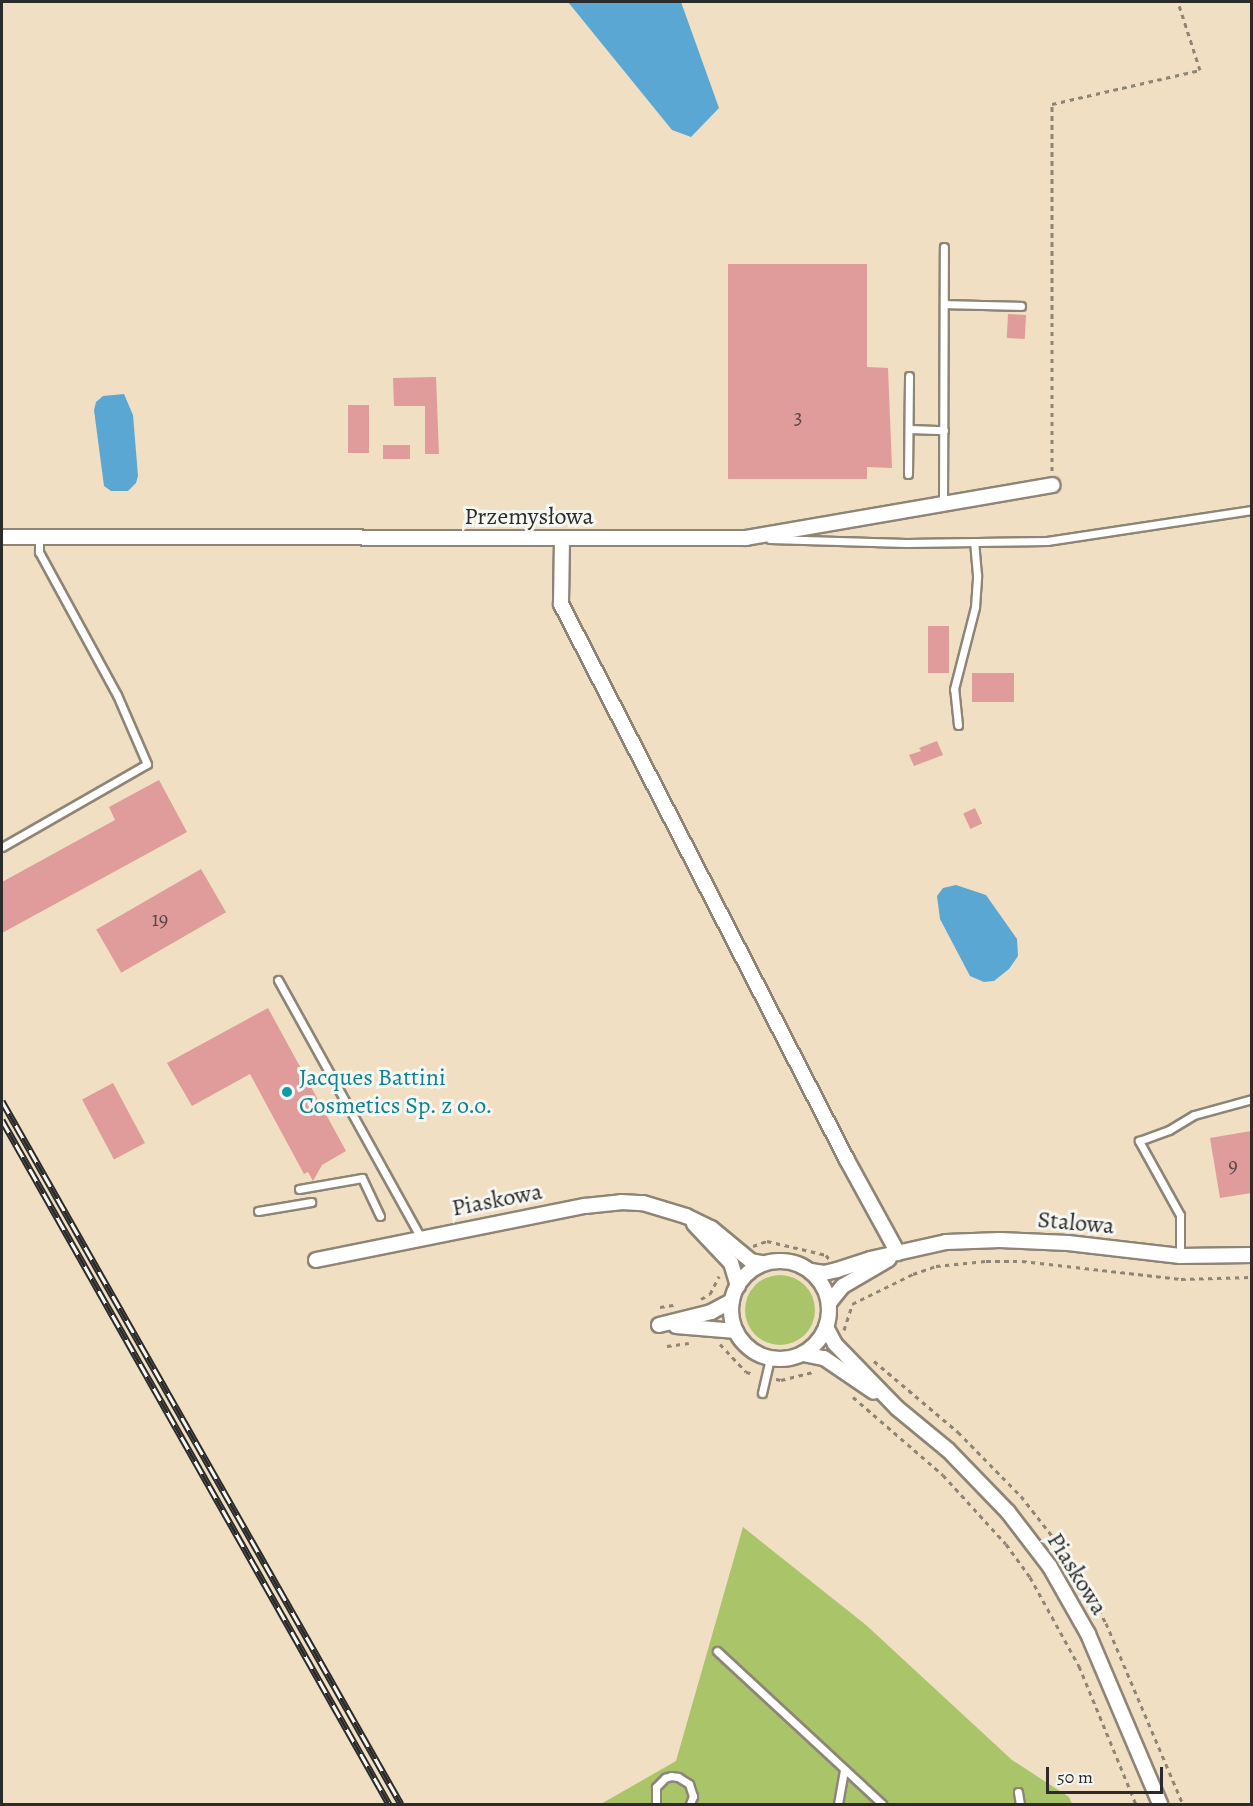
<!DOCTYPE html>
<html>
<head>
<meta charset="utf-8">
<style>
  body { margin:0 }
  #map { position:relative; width:1253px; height:1806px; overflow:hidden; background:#f0dfc2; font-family:Alegreya,serif }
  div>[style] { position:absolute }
  .green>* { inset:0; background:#aac46a }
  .round { border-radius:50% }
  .water>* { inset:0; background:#5ba7d3 }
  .building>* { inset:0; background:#df9c9a; transform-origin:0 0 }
  .path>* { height:3px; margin-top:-1.5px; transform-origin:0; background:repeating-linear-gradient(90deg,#8e8576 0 4.5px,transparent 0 9px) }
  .roads { filter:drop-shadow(2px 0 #8e8576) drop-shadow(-2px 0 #8e8576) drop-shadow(0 2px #8e8576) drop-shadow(0 -2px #8e8576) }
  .service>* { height:7px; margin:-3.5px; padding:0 3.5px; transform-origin:3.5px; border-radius:3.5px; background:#fff }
  .minor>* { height:14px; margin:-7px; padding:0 7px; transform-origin:7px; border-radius:7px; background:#fff }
  .minor>.ring { margin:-7px; padding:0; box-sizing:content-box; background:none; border:14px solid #fff; border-radius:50% }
  .rail>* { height:7px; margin-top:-3.5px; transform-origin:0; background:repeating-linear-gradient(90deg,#f6f6f2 0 14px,#2b2b2b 0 28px); box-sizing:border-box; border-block:2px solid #2b2b2b }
  .dots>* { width:16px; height:16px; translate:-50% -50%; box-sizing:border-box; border:3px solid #f6f6f2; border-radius:50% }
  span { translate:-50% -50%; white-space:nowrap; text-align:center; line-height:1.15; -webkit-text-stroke:6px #f6f6f2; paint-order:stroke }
  .number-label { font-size:21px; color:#584747 }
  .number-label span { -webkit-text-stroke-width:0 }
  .street-label { font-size:24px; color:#2b2b2b }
  .culture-label { font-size:24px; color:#0d838f }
  .left { translate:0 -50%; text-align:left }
  .frame { position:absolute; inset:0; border:3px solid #2b2b2b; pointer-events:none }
  .scale { position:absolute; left:1046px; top:1767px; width:117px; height:27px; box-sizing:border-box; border:3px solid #2b2b2b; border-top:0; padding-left:8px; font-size:18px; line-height:21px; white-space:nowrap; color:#2b2b2b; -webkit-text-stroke:4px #f6f6f2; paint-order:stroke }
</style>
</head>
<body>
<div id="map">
  <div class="green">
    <div class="round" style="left:745px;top:1275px;width:70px;height:70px"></div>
    <div style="clip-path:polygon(743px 1527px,866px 1625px,1012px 1760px,1069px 1797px,1072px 1804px,601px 1804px,676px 1761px)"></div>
  </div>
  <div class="water">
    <div style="clip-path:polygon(568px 2px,681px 2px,719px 108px,691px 137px,672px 130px)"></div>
    <div style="clip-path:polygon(124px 394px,133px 415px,138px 476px,136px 483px,128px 491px,111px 491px,104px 486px,94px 410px,96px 402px,103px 396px)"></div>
    <div style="clip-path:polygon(956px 885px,986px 895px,1017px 939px,1018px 956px,1009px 969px,994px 981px,984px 982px,970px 976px,940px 919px,937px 896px,943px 888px)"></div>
  </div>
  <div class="building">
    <div style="clip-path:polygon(728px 264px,867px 264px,867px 367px,888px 368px,892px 468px,867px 467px,867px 479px,728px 479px)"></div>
    <div style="left:1008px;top:314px;width:18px;height:24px;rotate:3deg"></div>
    <div style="clip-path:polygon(436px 377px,439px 454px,425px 454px,425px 406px,394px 406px,393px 378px)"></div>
    <div style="left:348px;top:405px;width:21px;height:48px"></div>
    <div style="left:383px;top:445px;width:27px;height:14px"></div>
    <div style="left:928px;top:626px;width:21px;height:47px"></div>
    <div style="left:972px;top:673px;width:42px;height:29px"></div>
    <div style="clip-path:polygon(937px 741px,943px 755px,914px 766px,909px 755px,921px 751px,919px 748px)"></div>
    <div style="clip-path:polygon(159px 780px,187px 832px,2px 933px,2px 882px,115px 820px,109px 807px)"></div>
    <div style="left:975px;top:808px;width:17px;height:13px;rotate:65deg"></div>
    <div style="left:201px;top:869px;width:50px;height:121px;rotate:60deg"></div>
    <div style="clip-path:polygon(268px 1008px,346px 1151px,322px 1165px,313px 1181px,308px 1172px,304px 1174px,250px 1074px,192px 1106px,167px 1063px)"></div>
    <div style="left:113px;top:1083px;width:68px;height:35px;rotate:62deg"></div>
    <div style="clip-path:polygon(1251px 1131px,1251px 1193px,1220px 1198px,1210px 1138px)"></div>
  </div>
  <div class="path">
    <div style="left:1052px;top:471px;width:367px;rotate:-90deg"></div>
    <div style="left:1052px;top:104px;width:152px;rotate:-12.9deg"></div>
    <div style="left:1200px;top:70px;width:71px;rotate:-107.9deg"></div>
    <div style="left:753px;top:1246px;width:15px;rotate:-20deg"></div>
    <div style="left:767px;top:1241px;width:61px;rotate:13.3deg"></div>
    <div style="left:826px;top:1255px;width:5px;rotate:53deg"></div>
    <div style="left:701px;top:1299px;width:10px;rotate:-29deg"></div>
    <div style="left:710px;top:1294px;width:20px;rotate:-63deg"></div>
    <div style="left:852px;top:1304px;width:68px;rotate:-26.2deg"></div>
    <div style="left:913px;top:1274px;width:24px;rotate:-19deg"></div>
    <div style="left:936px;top:1266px;width:50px;rotate:-5.7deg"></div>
    <div style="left:986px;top:1261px;width:36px"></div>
    <div style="left:1022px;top:1261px;width:160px;rotate:6.5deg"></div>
    <div style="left:1181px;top:1279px;width:71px;rotate:-1.6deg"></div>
    <div style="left:660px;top:1307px;width:18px;rotate:-9deg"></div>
    <div style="left:844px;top:1330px;width:26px;rotate:-72deg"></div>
    <div style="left:720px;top:1344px;width:38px;rotate:47deg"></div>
    <div style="left:746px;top:1372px;width:9px;rotate:13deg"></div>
    <div style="left:667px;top:1346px;width:22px;rotate:-8deg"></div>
    <div style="left:874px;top:1361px;width:110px;rotate:40.2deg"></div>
    <div style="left:958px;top:1432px;width:90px;rotate:45.5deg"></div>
    <div style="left:1021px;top:1496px;width:75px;rotate:52.1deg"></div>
    <div style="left:1067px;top:1555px;width:78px;rotate:60.2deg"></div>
    <div style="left:1106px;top:1623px;width:197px;rotate:67deg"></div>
    <div style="left:776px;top:1379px;width:5px;rotate:11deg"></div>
    <div style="left:781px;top:1380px;width:33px;rotate:-14deg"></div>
    <div style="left:853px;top:1397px;width:119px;rotate:40.9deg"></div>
    <div style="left:943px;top:1475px;width:93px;rotate:47.6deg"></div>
    <div style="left:1006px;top:1544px;width:41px;rotate:54deg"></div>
    <div style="left:1030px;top:1577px;width:102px;rotate:61.2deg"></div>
    <div style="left:1079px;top:1666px;width:149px;rotate:67.6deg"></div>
  </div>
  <div class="roads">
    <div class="service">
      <div style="left:944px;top:304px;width:77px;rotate:1.5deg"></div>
      <div style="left:909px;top:429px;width:35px;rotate:2deg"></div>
      <div style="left:908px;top:474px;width:98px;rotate:-89.4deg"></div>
      <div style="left:943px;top:505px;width:258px;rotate:-89.8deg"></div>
      <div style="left:770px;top:539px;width:136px;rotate:1.7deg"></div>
      <div style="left:906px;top:543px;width:141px;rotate:-0.8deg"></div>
      <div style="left:1047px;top:541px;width:207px;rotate:-8.6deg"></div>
      <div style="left:958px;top:725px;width:36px;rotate:-96deg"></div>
      <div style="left:954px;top:689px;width:85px;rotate:-75.6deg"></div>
      <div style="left:975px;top:607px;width:32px;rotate:-86deg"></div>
      <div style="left:977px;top:575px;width:33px;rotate:-95deg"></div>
      <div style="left:2px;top:847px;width:167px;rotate:-29.8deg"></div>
      <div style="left:147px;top:764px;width:75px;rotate:-113.5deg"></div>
      <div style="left:117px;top:695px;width:163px;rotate:-118.6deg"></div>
      <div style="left:39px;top:552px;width:15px;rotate:-90deg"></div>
      <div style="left:278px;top:980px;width:295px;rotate:61deg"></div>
      <div style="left:299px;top:1189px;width:64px;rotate:-9.9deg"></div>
      <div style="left:362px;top:1178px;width:42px;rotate:64.7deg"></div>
      <div style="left:258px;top:1211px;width:54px;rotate:-9.6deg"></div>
      <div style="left:1180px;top:1256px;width:41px;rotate:-90deg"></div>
      <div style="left:1180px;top:1215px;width:85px;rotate:-119deg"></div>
      <div style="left:1139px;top:1141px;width:32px;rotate:-20deg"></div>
      <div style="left:1169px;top:1130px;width:29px;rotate:-31deg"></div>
      <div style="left:1194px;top:1115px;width:60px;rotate:-15.4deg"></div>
      <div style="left:762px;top:1393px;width:36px;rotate:-77deg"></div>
      <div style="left:717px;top:1651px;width:225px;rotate:42.8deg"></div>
      <div style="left:1018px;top:1792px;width:12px;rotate:81deg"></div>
      <div style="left:656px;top:1804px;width:17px;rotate:-90deg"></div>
      <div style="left:656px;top:1787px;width:13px;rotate:-45deg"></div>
      <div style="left:665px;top:1778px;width:6px;rotate:-18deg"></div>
      <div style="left:671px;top:1776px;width:7px;rotate:8deg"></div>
      <div style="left:678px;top:1777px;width:13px;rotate:32deg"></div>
      <div style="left:689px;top:1784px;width:13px;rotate:72deg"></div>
      <div style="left:693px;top:1796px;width:9px;rotate:111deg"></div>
      <div style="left:838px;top:1804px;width:35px;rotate:-80deg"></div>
    </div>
    <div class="minor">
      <div style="left:2px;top:537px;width:744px;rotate:0.08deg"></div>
      <div style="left:746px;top:538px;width:311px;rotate:-9.8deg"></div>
      <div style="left:562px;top:540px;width:64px;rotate:90.9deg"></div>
      <div style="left:561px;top:604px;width:625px;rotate:62.78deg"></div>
      <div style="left:847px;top:1160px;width:106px;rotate:61.3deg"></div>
      <div style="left:694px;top:1224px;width:54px;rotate:46.5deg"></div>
      <div style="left:731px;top:1263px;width:24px;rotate:73deg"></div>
      <div style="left:316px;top:1260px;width:274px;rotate:-11.4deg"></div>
      <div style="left:585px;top:1206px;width:36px;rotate:-6deg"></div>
      <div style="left:621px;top:1202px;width:22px;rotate:3deg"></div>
      <div style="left:643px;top:1203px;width:45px;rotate:16.8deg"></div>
      <div style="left:686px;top:1216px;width:28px;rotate:26deg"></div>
      <div style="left:711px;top:1228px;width:52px;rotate:39.5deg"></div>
      <div style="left:751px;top:1261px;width:10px;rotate:11deg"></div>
      <div class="ring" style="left:731px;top:1261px;width:84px;height:84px"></div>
      <div style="left:811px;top:1271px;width:13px;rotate:9deg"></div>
      <div style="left:824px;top:1273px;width:13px;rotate:-13deg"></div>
      <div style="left:837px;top:1270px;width:35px;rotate:-18deg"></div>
      <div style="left:870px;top:1259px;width:78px;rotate:-12.6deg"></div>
      <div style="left:946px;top:1242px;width:54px;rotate:-2.1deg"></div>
      <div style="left:1000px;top:1240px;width:68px;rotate:2.5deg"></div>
      <div style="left:1068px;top:1243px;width:113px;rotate:6.6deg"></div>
      <div style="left:1180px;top:1256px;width:72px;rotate:-0.8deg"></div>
      <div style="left:829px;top:1303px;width:22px;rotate:-51deg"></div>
      <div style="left:843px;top:1286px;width:53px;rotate:-30.4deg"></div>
      <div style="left:659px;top:1325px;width:54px;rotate:-14deg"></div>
      <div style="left:711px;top:1312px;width:24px;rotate:-28deg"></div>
      <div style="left:676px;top:1326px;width:60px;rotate:4.8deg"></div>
      <div style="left:826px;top:1327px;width:19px;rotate:62deg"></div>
      <div style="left:835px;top:1344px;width:89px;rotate:45.9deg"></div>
      <div style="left:897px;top:1408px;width:66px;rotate:39.5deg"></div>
      <div style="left:948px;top:1450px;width:86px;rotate:45.9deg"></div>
      <div style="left:1008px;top:1512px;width:69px;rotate:52.6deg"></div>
      <div style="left:1050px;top:1567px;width:77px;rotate:60.4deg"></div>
      <div style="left:1088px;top:1634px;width:185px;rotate:67deg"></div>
      <div style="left:803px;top:1354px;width:21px;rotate:11deg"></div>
      <div style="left:824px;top:1358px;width:60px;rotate:34.2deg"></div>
    </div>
  </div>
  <div class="rail">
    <div style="left:2px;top:1101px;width:808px;rotate:60.42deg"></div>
    <div style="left:2px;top:1120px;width:786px;rotate:60.5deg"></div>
  </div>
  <div class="dots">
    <div style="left:287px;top:1092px;background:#0f9aa8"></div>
  </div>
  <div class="number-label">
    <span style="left:798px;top:417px">3</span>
    <span style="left:160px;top:919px">19</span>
    <span style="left:1233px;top:1165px">9</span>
  </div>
  <div class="street-label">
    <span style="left:529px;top:517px">Przemysłowa</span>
    <span style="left:497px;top:1200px;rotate:-11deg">Piaskowa</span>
    <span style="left:1076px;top:1223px;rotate:5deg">Stalowa</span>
    <span style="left:1077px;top:1574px;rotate:58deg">Piaskowa</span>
  </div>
  <div class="culture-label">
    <span class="left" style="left:299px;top:1092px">Jacques Battini<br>Cosmetics Sp. z o.o.</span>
  </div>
  <div class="frame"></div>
  <div class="scale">50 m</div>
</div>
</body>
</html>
